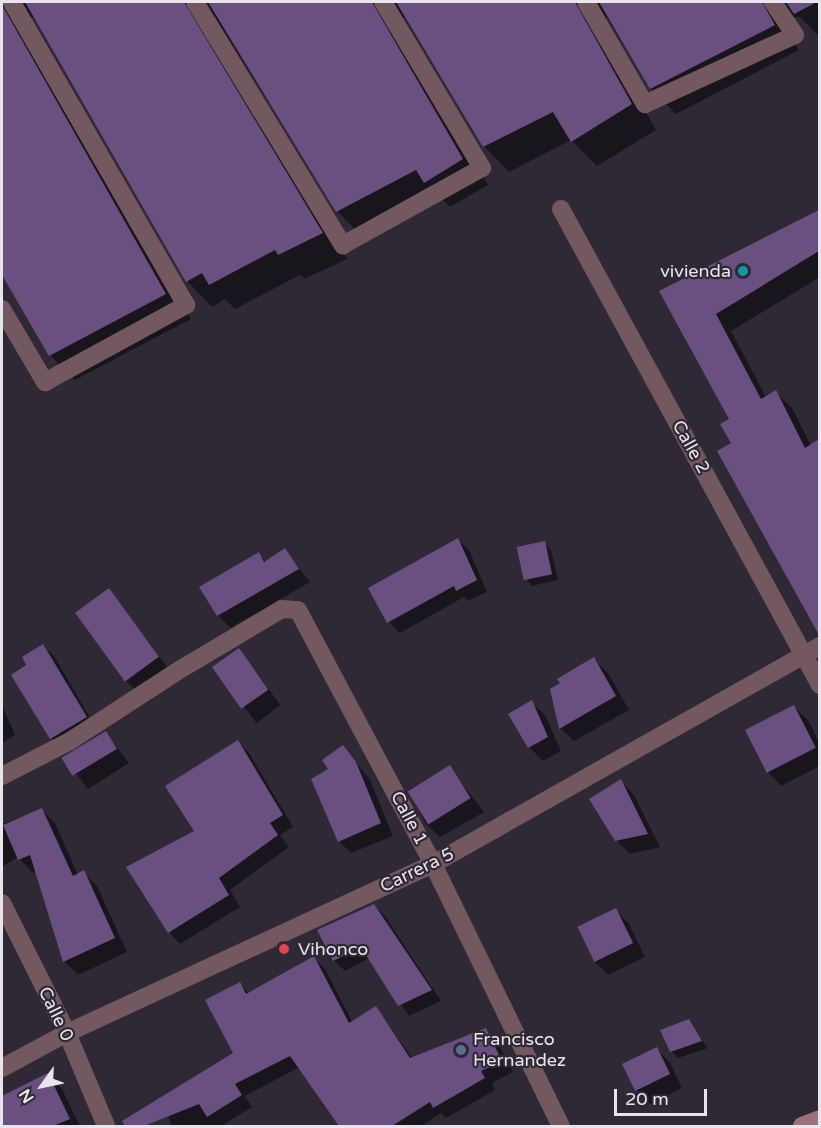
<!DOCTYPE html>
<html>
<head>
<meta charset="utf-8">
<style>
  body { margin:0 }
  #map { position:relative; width:821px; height:1128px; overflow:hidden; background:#2f2935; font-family:"Varela Round",sans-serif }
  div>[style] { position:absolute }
  .shadow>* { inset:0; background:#0007; transform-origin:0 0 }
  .building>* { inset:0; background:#6a4f81; transform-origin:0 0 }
  .street>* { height:18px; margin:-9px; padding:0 9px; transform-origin:9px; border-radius:9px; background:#74585f }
  .secondary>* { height:18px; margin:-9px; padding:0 9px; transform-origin:9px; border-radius:9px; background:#9c707c }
  .dots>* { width:16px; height:16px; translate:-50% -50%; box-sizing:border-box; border:3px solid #2f2935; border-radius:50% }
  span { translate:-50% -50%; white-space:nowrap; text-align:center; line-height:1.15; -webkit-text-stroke:4.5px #2f2935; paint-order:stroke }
  .poi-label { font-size:18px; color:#e9e5ed }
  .right { translate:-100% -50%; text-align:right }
  .left { translate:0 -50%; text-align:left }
  .street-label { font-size:18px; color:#e9e5ed }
  .frame { position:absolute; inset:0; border:3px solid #e9e5ed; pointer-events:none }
  .north { position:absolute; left:12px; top:1056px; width:60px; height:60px; -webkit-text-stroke:4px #2f2935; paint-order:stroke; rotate:237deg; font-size:16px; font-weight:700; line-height:24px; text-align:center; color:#e9e5ed }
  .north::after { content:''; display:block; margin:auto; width:21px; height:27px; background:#e9e5ed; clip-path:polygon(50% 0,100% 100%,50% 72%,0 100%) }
  .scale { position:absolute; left:614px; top:1089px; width:93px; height:27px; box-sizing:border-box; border:3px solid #e9e5ed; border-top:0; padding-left:8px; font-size:18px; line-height:21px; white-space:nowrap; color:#e9e5ed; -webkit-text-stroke:4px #2f2935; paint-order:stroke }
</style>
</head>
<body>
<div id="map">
  <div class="shadow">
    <div style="clip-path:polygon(2px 2px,820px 2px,820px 37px,800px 17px,793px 17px,786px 30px,799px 50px,676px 114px,651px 89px,607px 17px,601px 23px,601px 34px,656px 130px,597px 166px,571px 140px,509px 172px,484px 146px,404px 17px,398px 23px,398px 34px,488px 185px,450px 207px,439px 196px,362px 236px,337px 211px,215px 17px,210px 23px,210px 34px,347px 259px,304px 279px,300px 275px,235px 309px,225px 299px,212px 307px,187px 281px,33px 17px,27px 22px,27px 34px,191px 319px,75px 380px,50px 355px,2px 272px)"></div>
    <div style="clip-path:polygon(820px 211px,820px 277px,731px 331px,766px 397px,775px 392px,792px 408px,811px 446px,820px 441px,820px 630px,733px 443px,731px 419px,661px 292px)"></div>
    <div style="clip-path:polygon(458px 540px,469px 550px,487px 592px,468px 601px,464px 597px,400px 633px,389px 622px)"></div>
    <div style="clip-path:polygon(544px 543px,551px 550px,558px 580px,532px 586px,526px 579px)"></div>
    <div style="clip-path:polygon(285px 550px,310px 582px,230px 628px,218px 615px,259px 554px,266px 562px)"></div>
    <div style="clip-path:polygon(109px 590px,171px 672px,140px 695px,126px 681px)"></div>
    <div style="clip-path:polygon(43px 646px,54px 656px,96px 728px,62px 748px,51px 738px,28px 666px)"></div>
    <div style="left:239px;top:650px;width:69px;height:30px;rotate:53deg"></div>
    <div style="clip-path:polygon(594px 659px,608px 673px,629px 710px,574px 741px,560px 728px)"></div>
    <div style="clip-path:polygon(531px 702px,545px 715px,561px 751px,543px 761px,529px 747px,510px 714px)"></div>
    <div style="clip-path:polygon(2px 705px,15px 735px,2px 743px)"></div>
    <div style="clip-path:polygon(794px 707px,808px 720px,820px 744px,820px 766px,781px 786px,768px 772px)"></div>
    <div style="clip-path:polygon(105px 733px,129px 763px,88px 789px,64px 758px)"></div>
    <div style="clip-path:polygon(238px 742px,249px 753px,293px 827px,280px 835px,289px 847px,230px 890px,240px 907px,180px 944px,169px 932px,196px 831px)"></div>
    <div style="clip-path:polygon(343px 747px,369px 778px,393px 836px,351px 853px,339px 841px)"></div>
    <div style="clip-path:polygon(449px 767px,484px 812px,440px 837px,426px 824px,409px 790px)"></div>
    <div style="clip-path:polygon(621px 781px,634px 795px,660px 847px,630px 854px,616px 840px)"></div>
    <div style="clip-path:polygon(42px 810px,55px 823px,78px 875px,83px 872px,97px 886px,127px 952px,78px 975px,64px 961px,36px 871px,33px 873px,18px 857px,2px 867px,2px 824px)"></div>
    <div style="clip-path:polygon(374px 905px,385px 916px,441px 1001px,409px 1016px,369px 958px,345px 971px,334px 960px,319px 931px)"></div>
    <div style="clip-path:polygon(616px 910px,629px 924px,645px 957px,608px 975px,594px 961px)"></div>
    <div style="clip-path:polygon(314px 958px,325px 969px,353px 1023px,376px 1008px,413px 1059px,485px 1030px,497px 1041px,513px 1072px,492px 1083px,495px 1090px,446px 1118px,441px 1113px,421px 1126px,341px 1126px,311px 1081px,298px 1068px,245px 1096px,252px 1107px,221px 1126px,172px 1126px,161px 1098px,235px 1053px,239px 984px,250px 994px)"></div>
    <div style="clip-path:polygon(688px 1021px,708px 1048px,678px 1058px,671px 1051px)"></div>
    <div style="clip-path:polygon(657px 1049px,670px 1063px,682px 1088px,650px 1104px,636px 1090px,624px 1064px)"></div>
    <div style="clip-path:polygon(48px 1075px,62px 1089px,80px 1126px,6px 1126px,2px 1116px,2px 1098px)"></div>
  </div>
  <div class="building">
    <div style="clip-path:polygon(25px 2px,184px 2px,323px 233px,278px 255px,275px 250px,209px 285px,202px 273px,186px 282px)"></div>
    <div style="clip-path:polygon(208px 2px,372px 2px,463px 159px,424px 183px,416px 170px,336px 212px)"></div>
    <div style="clip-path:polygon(396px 2px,575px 2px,632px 104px,571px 142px,553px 112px,483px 147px)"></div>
    <div style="clip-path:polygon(599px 2px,762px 2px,775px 25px,650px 89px)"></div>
    <div style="clip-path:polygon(786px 2px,817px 2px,794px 14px)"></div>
    <div style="clip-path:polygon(2px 5px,166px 294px,49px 356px,2px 275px)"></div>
    <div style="clip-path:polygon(819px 210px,819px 251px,716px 314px,761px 399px,776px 390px,805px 448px,819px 439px,819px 635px,717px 451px,731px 443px,720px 424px,729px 419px,659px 291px)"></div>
    <div style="clip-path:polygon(458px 538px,477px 580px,456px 591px,454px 586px,387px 623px,368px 588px)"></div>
    <div style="left:545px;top:541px;width:34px;height:29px;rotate:78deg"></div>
    <div style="clip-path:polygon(285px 548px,299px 569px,217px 616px,199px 587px,259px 552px,264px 562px)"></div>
    <div style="left:109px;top:588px;width:85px;height:42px;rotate:54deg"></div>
    <div style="clip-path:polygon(43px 644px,87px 717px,50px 739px,11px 675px,26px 665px,22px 657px)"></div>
    <div style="left:239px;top:648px;width:51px;height:33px;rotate:55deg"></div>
    <div style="clip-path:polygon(594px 657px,616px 696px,559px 729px,550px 689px,560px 683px,557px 679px)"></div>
    <div style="clip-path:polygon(532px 700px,548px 737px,528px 748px,508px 714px)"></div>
    <div style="left:794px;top:705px;width:48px;height:55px;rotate:63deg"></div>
    <div style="left:106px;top:731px;width:21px;height:52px;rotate:59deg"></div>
    <div style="clip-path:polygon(238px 740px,283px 815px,270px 823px,278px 835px,219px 878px,229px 895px,168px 933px,126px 867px,194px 831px,165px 786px)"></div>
    <div style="clip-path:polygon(343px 745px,356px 762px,381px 823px,338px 842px,311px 779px,328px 769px,322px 760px)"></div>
    <div style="left:450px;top:765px;width:39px;height:50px;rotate:58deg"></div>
    <div style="clip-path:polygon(621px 779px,648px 834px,615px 841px,589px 799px)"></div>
    <div style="clip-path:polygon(42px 808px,73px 876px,84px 870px,115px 938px,63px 962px,30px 855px,18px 860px,3px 825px)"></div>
    <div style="clip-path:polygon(374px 904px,432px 990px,398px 1006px,361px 947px,333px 961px,317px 930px)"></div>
    <div style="left:616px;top:908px;width:39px;height:43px;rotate:64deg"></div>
    <div style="clip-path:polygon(314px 956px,349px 1023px,376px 1006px,410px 1058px,486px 1028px,502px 1061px,481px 1071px,485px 1078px,433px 1108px,430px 1102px,392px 1126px,339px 1126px,290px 1056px,235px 1084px,242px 1095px,207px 1117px,199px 1104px,144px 1126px,125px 1126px,122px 1121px,233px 1053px,205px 1000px,240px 982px,246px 994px)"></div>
    <div style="clip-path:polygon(689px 1019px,702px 1041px,670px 1052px,660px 1030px)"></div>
    <div style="left:657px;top:1047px;width:30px;height:39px;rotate:64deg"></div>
    <div style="clip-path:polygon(48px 1073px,70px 1119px,53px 1126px,2px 1126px,2px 1096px)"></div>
  </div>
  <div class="street">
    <div style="left:195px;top:2px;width:285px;rotate:58.7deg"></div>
    <div style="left:343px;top:245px;width:159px;rotate:-29deg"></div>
    <div style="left:482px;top:168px;width:193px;rotate:-120.8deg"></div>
    <div style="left:586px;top:2px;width:118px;rotate:60deg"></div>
    <div style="left:645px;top:104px;width:165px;rotate:-24.7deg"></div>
    <div style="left:795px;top:35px;width:40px;rotate:-124deg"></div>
    <div style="left:561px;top:209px;width:542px;rotate:61.45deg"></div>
    <div style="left:2px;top:309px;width:85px;rotate:59.5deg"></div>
    <div style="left:45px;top:382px;width:161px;rotate:-28.6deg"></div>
    <div style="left:186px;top:305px;width:349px;rotate:-119.9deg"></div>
    <div style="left:2px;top:776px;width:76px;rotate:-27.2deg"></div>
    <div style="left:70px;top:741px;width:132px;rotate:-33deg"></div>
    <div style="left:181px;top:669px;width:117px;rotate:-30.7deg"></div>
    <div style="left:282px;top:609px;width:16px;rotate:4deg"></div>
    <div style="left:298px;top:610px;width:288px;rotate:62deg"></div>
    <div style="left:433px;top:864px;width:292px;rotate:64deg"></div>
    <div style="left:2px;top:903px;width:145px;rotate:63.4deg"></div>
    <div style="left:67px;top:1033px;width:101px;rotate:67.2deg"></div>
    <div style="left:2px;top:1068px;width:74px;rotate:-28.3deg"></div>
    <div style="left:67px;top:1033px;width:403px;rotate:-24.8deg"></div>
    <div style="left:433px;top:864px;width:444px;rotate:-29.4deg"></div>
  </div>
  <div class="secondary">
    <div style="left:802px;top:1126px;width:19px;rotate:-21deg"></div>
  </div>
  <div class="dots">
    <div style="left:743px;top:271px;background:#0f9aa8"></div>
    <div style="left:284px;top:949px;background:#e0444e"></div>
    <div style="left:461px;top:1050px;background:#5c6f8a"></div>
  </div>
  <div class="poi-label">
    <span class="right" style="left:731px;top:271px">vivienda</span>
    <span class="left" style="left:298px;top:949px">Vihonco</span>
    <span class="left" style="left:473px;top:1050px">Francisco<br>Hernandez</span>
  </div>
  <div class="street-label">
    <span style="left:691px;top:447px;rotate:61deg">Calle 2</span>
    <span style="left:409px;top:818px;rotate:62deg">Calle 1</span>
    <span style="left:417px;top:870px;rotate:-26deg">Carrera 5</span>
    <span style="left:56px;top:1014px;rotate:64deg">Calle 0</span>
  </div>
  <div class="frame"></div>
  <div class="north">N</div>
  <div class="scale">20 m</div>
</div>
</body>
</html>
